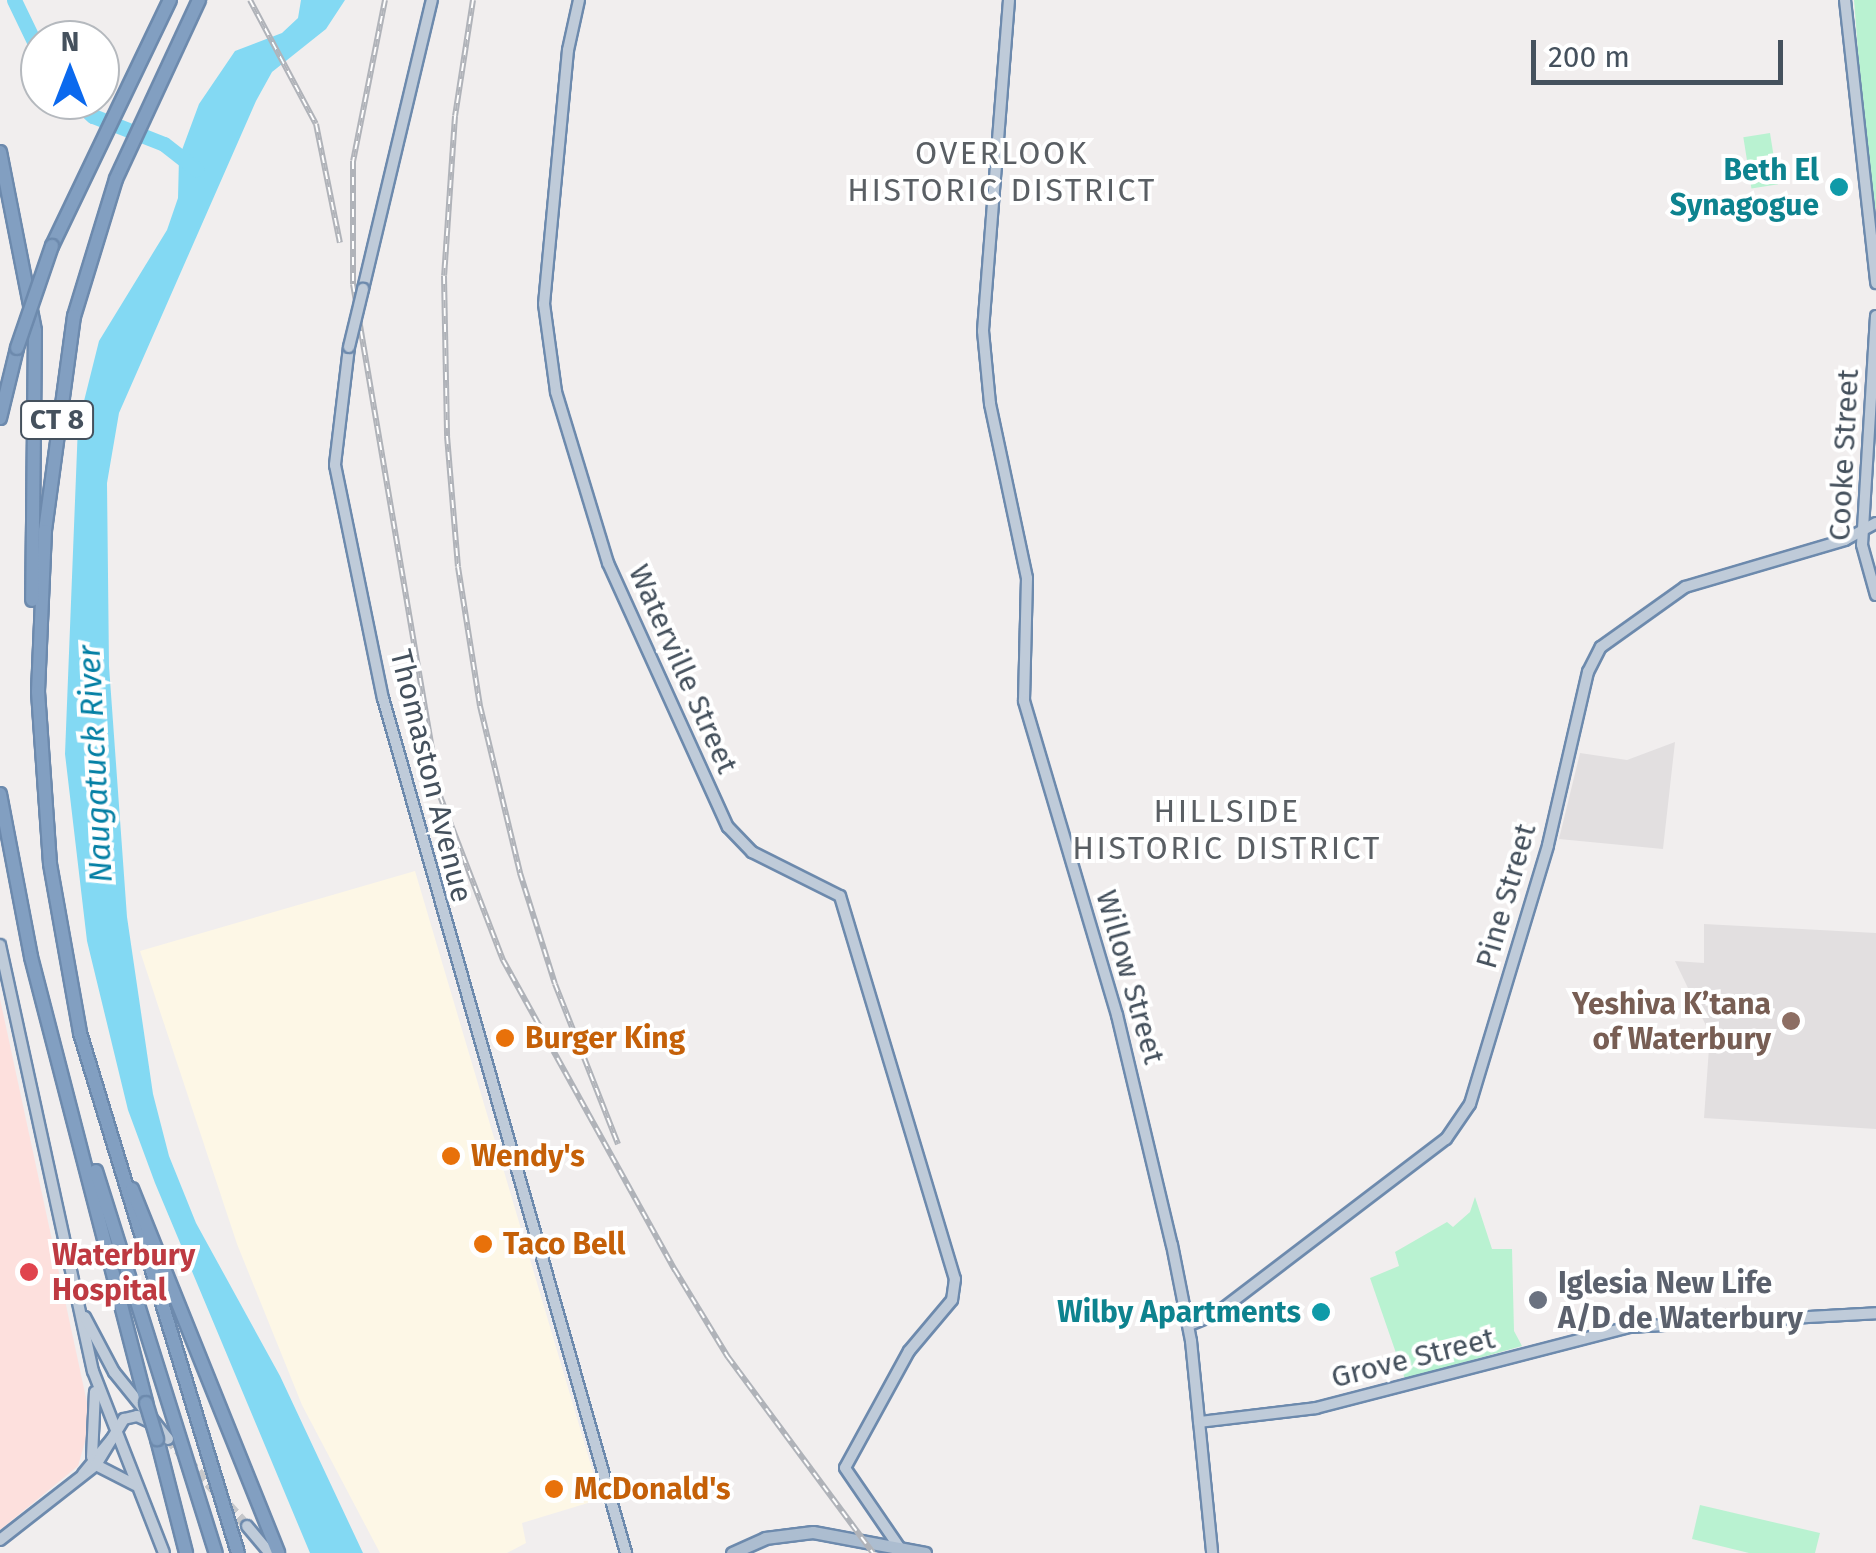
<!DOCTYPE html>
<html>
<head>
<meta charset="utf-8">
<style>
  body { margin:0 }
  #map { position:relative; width:1876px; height:1553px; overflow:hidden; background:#f1eeee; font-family:"Fira Sans",sans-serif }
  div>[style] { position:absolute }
  .commercial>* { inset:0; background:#fdf7e6 }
  .education>* { inset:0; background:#e2dfe0 }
  .medical>* { inset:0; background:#fde0dd }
  .green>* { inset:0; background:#b9f2d1; transform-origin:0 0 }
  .water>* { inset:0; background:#83d9f3 }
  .river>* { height:15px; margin:-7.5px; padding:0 7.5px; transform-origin:7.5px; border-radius:7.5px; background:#83d9f3 }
  .secondary-tunnel>* { height:10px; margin-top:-5px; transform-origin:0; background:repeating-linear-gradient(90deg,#c6c7ca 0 10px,transparent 0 15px) }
  .roads { filter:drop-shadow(2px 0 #6d8aad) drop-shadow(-2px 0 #6d8aad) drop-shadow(0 2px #6d8aad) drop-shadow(0 -2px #6d8aad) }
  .secondary>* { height:10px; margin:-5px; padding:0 5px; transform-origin:5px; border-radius:5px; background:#bfcbd9 }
  .primary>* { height:11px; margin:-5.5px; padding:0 5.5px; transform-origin:5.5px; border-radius:5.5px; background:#acbdd0 }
  .highway>* { height:12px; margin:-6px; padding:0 6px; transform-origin:6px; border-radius:6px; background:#829fc1 }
  .rail>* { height:6px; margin-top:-3px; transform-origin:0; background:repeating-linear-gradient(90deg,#fff 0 8px,#b0b3b9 0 16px); box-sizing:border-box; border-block:2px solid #b0b3b9 }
  .bridges { filter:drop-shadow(2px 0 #6d8aad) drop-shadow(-2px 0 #6d8aad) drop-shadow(0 2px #6d8aad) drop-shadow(0 -2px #6d8aad) }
  .secondary-bridge>* { height:10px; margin:-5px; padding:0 5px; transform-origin:5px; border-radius:5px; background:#bfcbd9 }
  .highway-bridge>* { height:12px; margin:-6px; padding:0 6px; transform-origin:6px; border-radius:6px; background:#829fc1 }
  .dots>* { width:28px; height:28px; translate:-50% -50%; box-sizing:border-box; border:5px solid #fff; border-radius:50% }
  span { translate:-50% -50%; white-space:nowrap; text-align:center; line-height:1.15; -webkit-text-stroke:8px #fff; paint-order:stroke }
  .shield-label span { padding:2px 8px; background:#fff; border:2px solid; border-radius:8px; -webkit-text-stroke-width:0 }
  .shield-label { font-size:28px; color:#45515d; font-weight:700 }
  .culture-label { font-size:30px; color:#0d838f; font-weight:700 }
  .right { translate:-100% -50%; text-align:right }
  .street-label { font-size:30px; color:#45515d }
  .education-label { font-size:30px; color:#785e54; font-weight:700 }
  .food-label { font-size:30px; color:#c56008; font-weight:700 }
  .left { translate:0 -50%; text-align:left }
  .health-label { font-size:30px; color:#be3a42; font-weight:700 }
  .worship-label { font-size:30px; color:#5b616d; font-weight:700 }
  .neighbourhood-label { font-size:32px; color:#5a5f64; letter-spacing:2.5px }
  .water-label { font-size:32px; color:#037fa4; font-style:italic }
  .north { position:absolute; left:20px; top:20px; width:100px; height:100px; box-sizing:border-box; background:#fff; border:2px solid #b5b9be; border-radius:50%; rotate:0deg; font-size:28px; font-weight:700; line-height:40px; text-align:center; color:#45515d }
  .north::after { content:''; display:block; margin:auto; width:35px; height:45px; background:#0b69ee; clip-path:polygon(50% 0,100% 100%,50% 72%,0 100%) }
  .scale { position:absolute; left:1531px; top:40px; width:252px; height:45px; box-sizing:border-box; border:5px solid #45515d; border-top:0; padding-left:12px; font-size:30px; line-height:35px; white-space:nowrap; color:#45515d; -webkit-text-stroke:8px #fff; paint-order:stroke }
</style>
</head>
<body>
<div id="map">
  <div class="commercial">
    <div style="clip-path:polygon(415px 871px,601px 1499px,522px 1523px,526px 1543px,507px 1553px,380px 1553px,302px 1405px,237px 1244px,140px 951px)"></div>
  </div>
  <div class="education">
    <div style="clip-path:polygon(1675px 742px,1663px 849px,1559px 839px,1580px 753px,1627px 760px)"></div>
    <div style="clip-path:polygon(1704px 924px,1876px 933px,1876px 1129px,1704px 1118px,1710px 1034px,1675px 961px,1704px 963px)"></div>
  </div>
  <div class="medical">
    <div style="clip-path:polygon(0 999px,91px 1421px,78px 1466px,0 1530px)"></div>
  </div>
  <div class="green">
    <div style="clip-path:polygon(1854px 0,1876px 0,1876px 214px,1864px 127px)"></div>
    <div style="left:1770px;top:133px;width:52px;height:27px;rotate:81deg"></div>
    <div style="clip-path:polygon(1475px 1197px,1492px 1249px,1512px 1249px,1514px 1331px,1522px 1346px,1405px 1379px,1370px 1278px,1399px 1266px,1395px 1252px,1447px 1222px,1453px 1227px,1470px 1212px)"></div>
    <div style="clip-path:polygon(1700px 1505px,1820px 1533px,1815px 1553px,1749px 1553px,1692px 1539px)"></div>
  </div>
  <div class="water">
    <div style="clip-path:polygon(301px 0,345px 0,326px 29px,272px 72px,256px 101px,119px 413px,107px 483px,109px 666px,127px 917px,153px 1094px,169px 1156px,196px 1223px,280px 1376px,363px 1553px,310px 1553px,155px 1183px,128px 1110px,87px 941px,65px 754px,78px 425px,99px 341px,167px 230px,178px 198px,179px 158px,199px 104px,235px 51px,282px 33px,298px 18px)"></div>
  </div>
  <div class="river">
    <div style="left:14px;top:0;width:60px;rotate:64.3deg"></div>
    <div style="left:75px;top:100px;width:24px;rotate:42deg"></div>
    <div style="left:93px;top:116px;width:76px;rotate:21.5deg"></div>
    <div style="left:164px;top:144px;width:41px;rotate:38deg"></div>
  </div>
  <div class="secondary-tunnel">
    <div style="left:168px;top:1439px;width:118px;rotate:47.8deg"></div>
  </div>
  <div class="roads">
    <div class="secondary">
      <div style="left:579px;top:0;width:51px;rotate:102.4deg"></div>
      <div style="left:568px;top:50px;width:255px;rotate:95.4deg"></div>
      <div style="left:544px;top:304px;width:89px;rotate:82.2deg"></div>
      <div style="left:556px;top:392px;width:179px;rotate:73.1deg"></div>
      <div style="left:608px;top:563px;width:290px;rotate:65.6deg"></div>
      <div style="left:728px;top:827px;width:35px;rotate:46deg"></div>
      <div style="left:752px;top:852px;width:98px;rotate:26.6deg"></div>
      <div style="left:840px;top:896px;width:400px;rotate:73.3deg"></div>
      <div style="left:955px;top:1279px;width:21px;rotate:98deg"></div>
      <div style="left:952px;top:1300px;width:67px;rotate:130.1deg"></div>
      <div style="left:909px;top:1351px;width:133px;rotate:118.7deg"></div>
      <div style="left:845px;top:1468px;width:96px;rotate:55.6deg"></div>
      <div style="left:1009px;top:0;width:332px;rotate:94.5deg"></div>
      <div style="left:983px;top:331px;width:73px;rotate:84.5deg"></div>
      <div style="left:990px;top:404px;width:178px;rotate:78deg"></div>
      <div style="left:1027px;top:578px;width:123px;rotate:91.4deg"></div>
      <div style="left:1024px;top:701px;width:327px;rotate:73.5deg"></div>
      <div style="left:1117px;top:1015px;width:236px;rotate:76.6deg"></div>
      <div style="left:1172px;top:1245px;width:98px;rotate:78.8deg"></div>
      <div style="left:1191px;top:1341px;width:213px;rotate:84.3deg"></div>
      <div style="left:1845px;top:0;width:285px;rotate:83.7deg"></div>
      <div style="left:363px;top:289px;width:297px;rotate:-76.6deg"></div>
      <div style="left:1876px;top:316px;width:229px;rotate:93.5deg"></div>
      <div style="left:1862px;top:545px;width:52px;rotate:74.4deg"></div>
      <div style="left:349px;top:347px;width:119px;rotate:96.8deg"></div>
      <div style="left:335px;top:465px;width:238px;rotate:78.4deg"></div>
      <div style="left:383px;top:698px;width:889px;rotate:74.13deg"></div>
      <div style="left:0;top:945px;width:436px;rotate:77.7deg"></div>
      <div style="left:93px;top:1371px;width:195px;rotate:68.7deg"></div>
      <div style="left:85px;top:1317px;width:62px;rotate:62.2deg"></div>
      <div style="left:114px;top:1372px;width:86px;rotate:51.1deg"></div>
      <div style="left:1189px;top:1325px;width:29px;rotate:-22deg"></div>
      <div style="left:1216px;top:1314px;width:289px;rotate:-37.3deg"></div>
      <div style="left:1446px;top:1139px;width:42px;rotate:-55.6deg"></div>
      <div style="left:1470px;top:1104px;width:270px;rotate:-73.2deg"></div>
      <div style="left:1548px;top:845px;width:178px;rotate:-77deg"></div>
      <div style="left:1588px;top:672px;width:28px;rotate:-63deg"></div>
      <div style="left:1601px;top:647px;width:103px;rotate:-35.5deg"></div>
      <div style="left:1685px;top:587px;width:167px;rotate:-16.4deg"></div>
      <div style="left:1845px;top:540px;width:35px;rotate:-29deg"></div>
      <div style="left:1199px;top:1422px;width:118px;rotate:-6.8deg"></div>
      <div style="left:1316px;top:1408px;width:323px;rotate:-14.5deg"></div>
      <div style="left:1629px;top:1327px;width:247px;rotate:-3.2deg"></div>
      <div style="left:92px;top:1457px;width:65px;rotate:-87.4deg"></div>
      <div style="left:96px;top:1465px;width:44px;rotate:27.1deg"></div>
      <div style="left:83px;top:1474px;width:50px;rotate:-50.6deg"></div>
      <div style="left:247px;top:1526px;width:35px;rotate:50deg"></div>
      <div style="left:0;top:1540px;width:122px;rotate:-38deg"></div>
      <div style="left:96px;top:1465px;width:54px;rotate:-58.7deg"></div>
      <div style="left:124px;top:1419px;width:13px;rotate:-13deg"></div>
      <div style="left:137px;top:1416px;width:19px;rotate:25deg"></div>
    </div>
    <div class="primary">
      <div style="left:732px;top:1553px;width:36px;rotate:-24deg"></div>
      <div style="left:765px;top:1538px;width:48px;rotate:-7.1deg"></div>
      <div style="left:813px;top:1532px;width:114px;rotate:10.6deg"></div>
    </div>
    <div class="highway">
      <div style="left:199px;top:0;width:197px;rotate:114.9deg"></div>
      <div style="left:116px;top:179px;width:143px;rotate:107deg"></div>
      <div style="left:74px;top:316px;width:217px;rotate:97.7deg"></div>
      <div style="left:45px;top:531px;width:161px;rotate:92.5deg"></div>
      <div style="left:38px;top:692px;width:172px;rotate:86deg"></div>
      <div style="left:50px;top:864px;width:172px;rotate:79.9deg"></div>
      <div style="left:80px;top:1033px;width:543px;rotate:73.1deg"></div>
      <div style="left:0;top:152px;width:182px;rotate:78.9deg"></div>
      <div style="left:35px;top:331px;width:269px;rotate:90.6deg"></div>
      <div style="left:52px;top:246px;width:273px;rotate:-64.4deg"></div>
      <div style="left:0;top:418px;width:72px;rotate:-76.3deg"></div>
      <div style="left:0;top:794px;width:166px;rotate:79.2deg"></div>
      <div style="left:31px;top:957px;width:461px;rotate:75.5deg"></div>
      <div style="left:96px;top:1171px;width:400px;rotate:72.6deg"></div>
      <div style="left:132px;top:1189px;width:392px;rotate:68.1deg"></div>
      <div style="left:157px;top:1439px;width:118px;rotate:75.7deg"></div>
    </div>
  </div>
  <div class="rail">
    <div style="left:250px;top:0;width:140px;rotate:62deg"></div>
    <div style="left:316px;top:124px;width:121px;rotate:78.6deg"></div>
    <div style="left:385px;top:0;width:164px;rotate:101.2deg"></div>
    <div style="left:353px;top:161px;width:123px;rotate:90deg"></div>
    <div style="left:353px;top:284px;width:519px;rotate:80.36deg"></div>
    <div style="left:440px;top:796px;width:176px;rotate:69deg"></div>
    <div style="left:503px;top:960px;width:355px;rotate:61deg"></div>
    <div style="left:675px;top:1270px;width:102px;rotate:58.7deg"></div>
    <div style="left:728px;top:1357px;width:244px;rotate:53.5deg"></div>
    <div style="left:473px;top:0;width:117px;rotate:98.8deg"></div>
    <div style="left:455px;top:116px;width:160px;rotate:93.9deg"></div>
    <div style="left:444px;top:276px;width:160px;rotate:88.9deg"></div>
    <div style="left:447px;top:436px;width:131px;rotate:85.2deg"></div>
    <div style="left:458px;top:567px;width:141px;rotate:81deg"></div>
    <div style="left:480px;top:706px;width:172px;rotate:76.5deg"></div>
    <div style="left:520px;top:873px;width:116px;rotate:72.5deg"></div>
    <div style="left:555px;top:984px;width:172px;rotate:68.5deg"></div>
  </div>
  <div class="bridges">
    <div class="secondary-bridge">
      <div style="left:349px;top:347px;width:60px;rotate:-76.4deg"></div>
    </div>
    <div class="highway-bridge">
      <div style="left:17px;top:348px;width:108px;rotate:-71.1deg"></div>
      <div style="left:146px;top:1403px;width:38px;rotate:73deg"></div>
    </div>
  </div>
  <div class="dots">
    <div style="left:1839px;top:187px;background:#0f9aa8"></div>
    <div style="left:1791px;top:1021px;background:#8d6e63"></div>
    <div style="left:505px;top:1038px;background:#e8710a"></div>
    <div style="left:451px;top:1156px;background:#e8710a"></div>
    <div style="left:483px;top:1244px;background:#e8710a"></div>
    <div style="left:29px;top:1272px;background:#e0444e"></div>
    <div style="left:1538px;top:1300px;background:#6b7280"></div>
    <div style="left:1321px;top:1312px;background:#0f9aa8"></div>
    <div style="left:554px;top:1489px;background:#e8710a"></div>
  </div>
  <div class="shield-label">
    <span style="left:57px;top:420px">CT 8</span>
  </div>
  <div class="culture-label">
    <span class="right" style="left:1819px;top:187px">Beth El<br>Synagogue</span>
    <span class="right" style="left:1301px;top:1312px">Wilby Apartments</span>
  </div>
  <div class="street-label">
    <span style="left:1844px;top:455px;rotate:-87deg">Cooke Street</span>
    <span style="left:683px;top:669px;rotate:66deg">Waterville Street</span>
    <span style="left:431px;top:776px;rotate:76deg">Thomaston Avenue</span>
    <span style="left:1506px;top:896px;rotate:-74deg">Pine Street</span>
    <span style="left:1130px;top:977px;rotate:74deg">Willow Street</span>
    <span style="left:1413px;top:1358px;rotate:-14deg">Grove Street</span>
  </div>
  <div class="education-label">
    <span class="right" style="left:1771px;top:1021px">Yeshiva K’tana<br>of Waterbury</span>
  </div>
  <div class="food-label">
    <span class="left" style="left:525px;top:1038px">Burger King</span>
    <span class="left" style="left:471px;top:1156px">Wendy's</span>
    <span class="left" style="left:503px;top:1244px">Taco Bell</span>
    <span class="left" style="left:574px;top:1489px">McDonald's</span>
  </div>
  <div class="health-label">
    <span class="left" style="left:52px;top:1272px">Waterbury<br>Hospital</span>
  </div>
  <div class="worship-label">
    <span class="left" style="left:1558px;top:1300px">Iglesia New Life<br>A/D de Waterbury</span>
  </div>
  <div class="neighbourhood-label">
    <span style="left:1002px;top:172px">OVERLOOK<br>HISTORIC DISTRICT</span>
    <span style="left:1227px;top:830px">HILLSIDE<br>HISTORIC DISTRICT</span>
  </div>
  <div class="water-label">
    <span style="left:95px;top:764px;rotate:-93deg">Naugatuck River</span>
  </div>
  <div class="north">N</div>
  <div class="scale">200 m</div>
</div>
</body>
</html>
